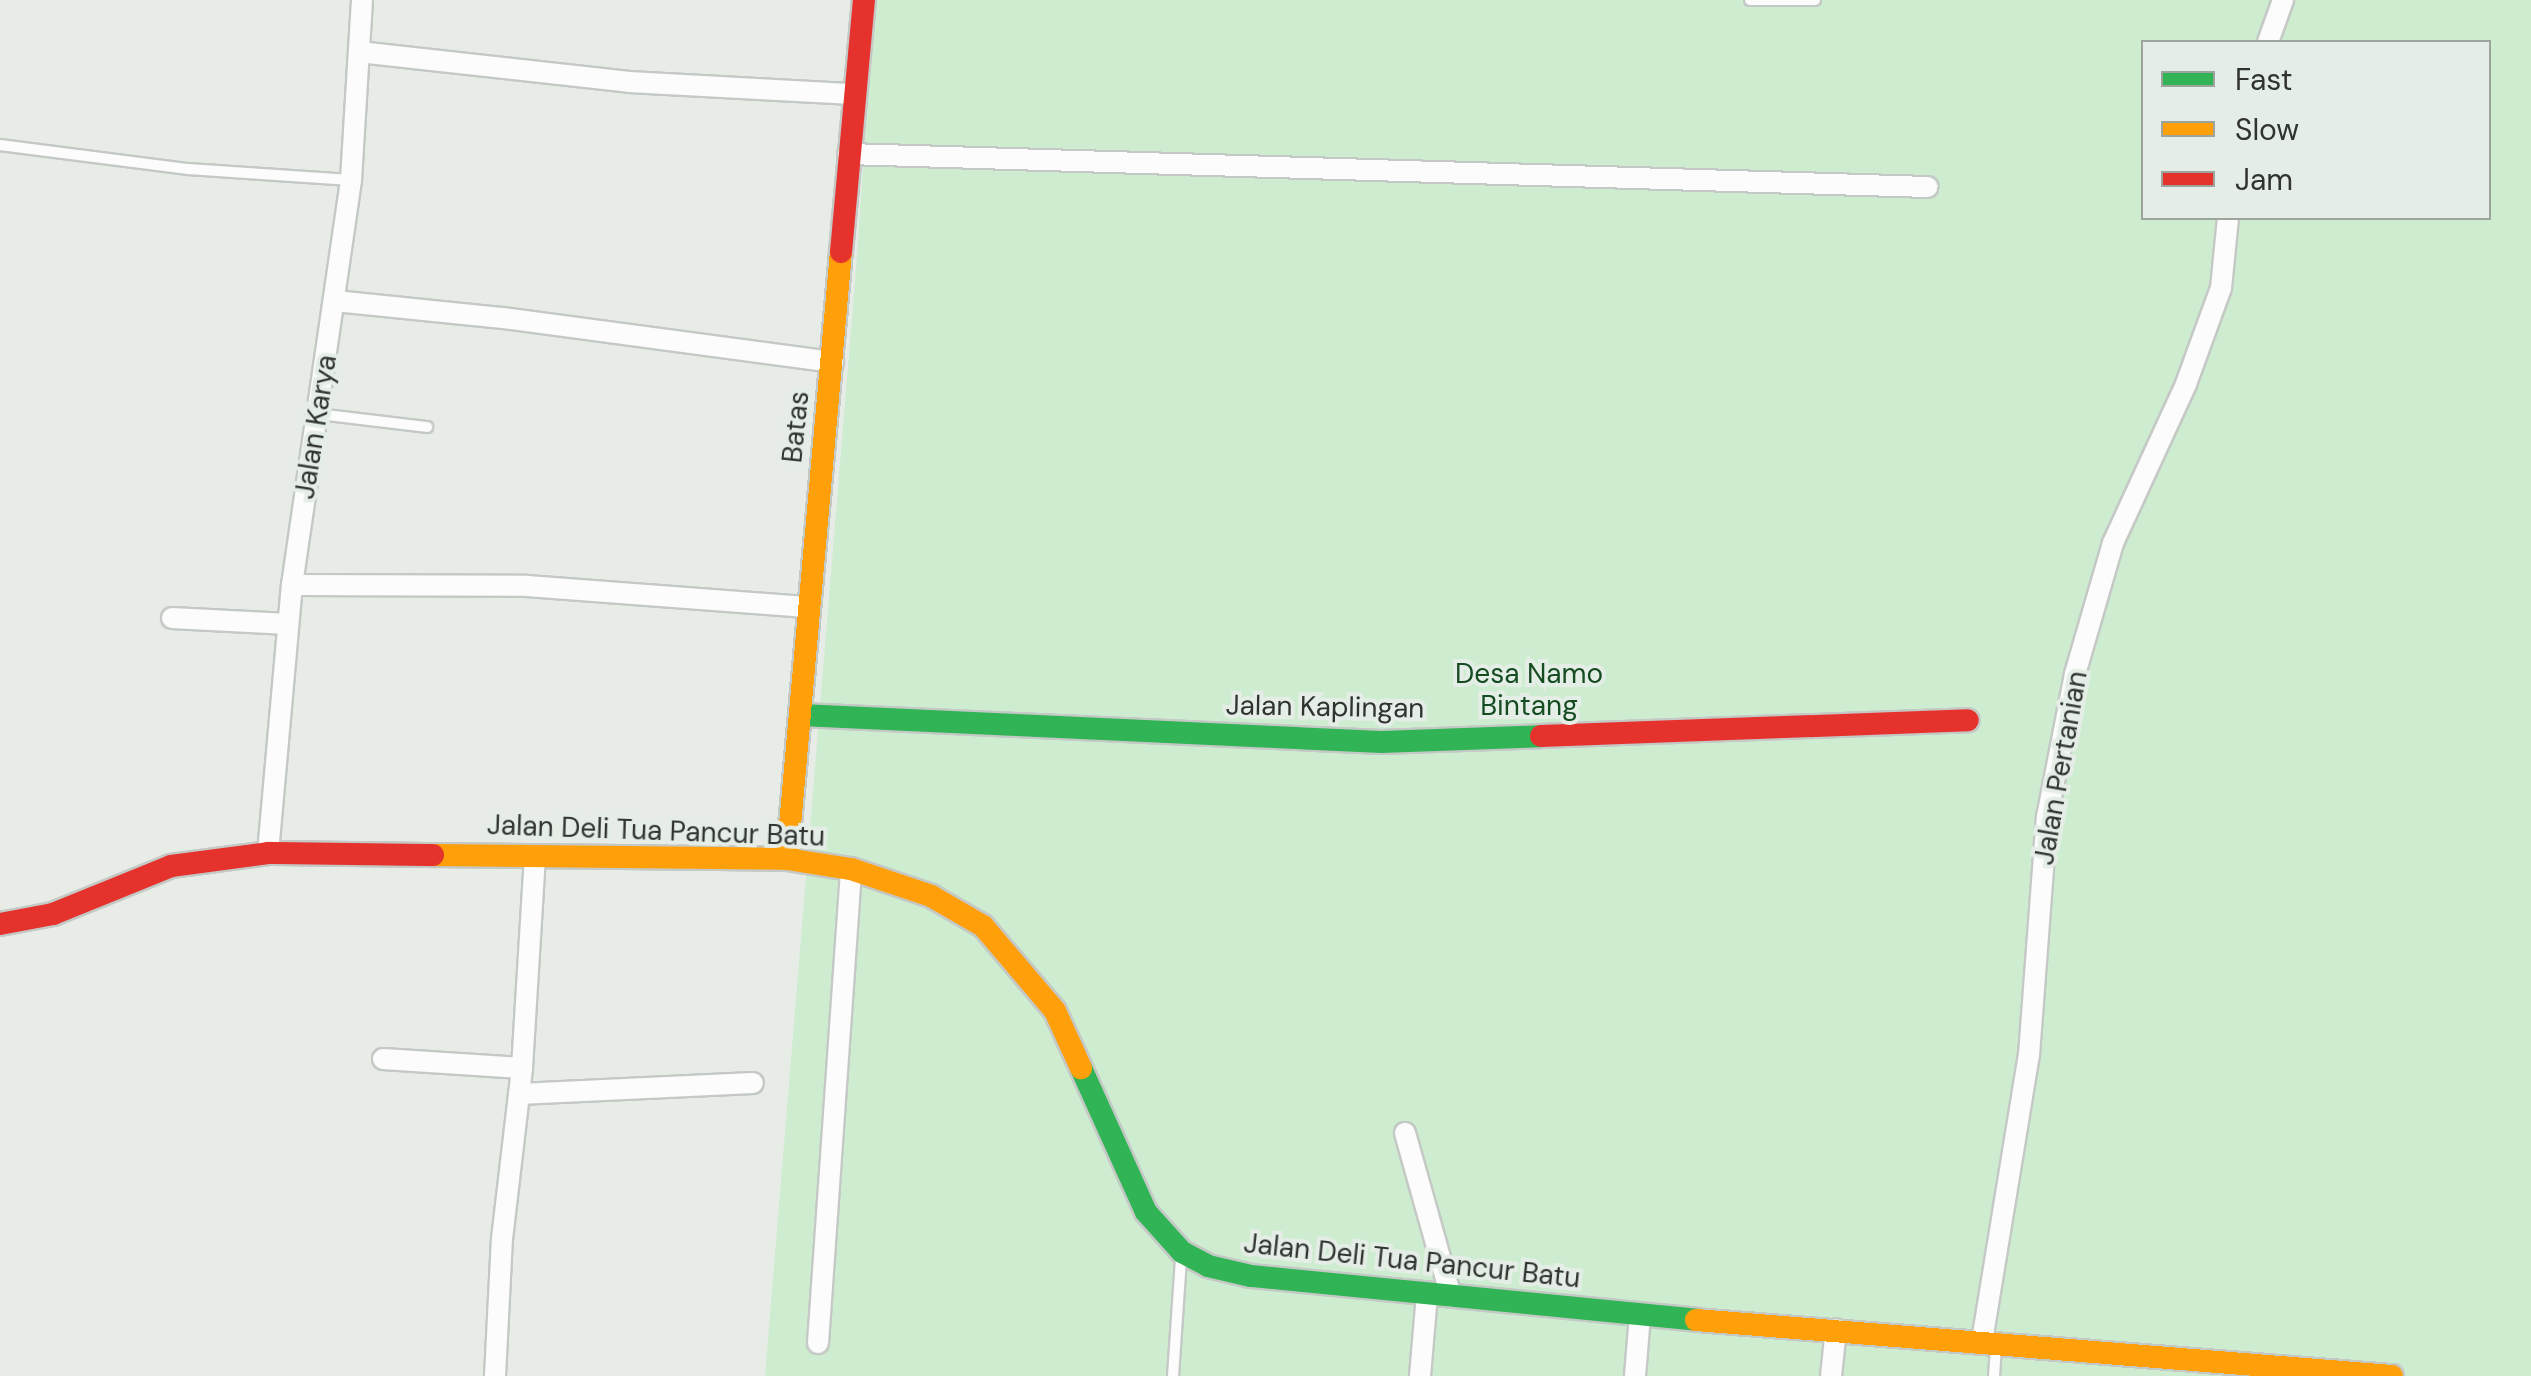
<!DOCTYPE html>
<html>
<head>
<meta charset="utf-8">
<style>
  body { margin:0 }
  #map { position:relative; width:2531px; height:1376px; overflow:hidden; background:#e7ece7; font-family:"DM Sans",sans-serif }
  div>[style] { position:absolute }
  .green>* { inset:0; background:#cdecd0 }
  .roads { filter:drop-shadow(2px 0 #c5c9c5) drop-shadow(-2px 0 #c5c9c5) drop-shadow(0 2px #c5c9c5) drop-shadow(0 -2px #c5c9c5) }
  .lane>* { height:10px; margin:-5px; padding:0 5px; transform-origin:5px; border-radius:5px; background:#fbfcfb }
  .street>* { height:20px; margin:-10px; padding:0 10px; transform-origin:10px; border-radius:10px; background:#fbfcfb }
  .fast>* { height:22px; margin:-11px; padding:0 11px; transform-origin:11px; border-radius:11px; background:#30b455 }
  .slow>* { height:22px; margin:-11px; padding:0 11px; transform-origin:11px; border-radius:11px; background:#ff9f0a }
  .jam>* { height:22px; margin:-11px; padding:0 11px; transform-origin:11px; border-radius:11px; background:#e5322d }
  span { translate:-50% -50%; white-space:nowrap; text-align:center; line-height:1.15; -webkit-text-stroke:8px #e5eee6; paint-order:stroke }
  .street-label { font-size:28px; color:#303330 }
  .park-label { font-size:28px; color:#154c22 }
  .legend { position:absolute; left:2141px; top:40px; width:350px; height:180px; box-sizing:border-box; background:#e5eee6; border:2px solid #9da39d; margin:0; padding:12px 18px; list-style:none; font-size:30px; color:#303330 }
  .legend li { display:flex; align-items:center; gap:20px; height:50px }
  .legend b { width:50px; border:2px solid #9da39d }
</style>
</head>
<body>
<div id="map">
  <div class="green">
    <div style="clip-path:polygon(evenodd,874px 0,2531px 0,2531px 1376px,765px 1376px,857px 257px,874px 0,2144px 42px,2488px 42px,2488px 218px,2144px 218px,2144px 42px)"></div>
  </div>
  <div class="roads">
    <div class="lane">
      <div style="left:1750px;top:0;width:65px"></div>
      <div style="left:0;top:145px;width:190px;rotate:7.3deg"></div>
      <div style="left:188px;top:169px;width:163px;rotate:3.9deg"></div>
      <div style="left:318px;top:414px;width:110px;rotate:6.8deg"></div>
      <div style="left:1173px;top:1376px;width:118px;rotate:-86.1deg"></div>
      <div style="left:1994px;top:1376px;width:28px;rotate:-86deg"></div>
    </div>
    <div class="street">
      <div style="left:2268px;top:42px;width:45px;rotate:-70.3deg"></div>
      <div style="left:359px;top:52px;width:272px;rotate:6.3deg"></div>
      <div style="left:629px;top:82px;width:224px;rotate:3.1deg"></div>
      <div style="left:848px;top:154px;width:1080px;rotate:1.75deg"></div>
      <div style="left:335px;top:301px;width:169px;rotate:5.8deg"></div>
      <div style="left:503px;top:318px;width:333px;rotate:7.6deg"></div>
      <div style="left:292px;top:585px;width:235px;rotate:0.2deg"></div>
      <div style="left:527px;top:586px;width:282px;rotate:4.3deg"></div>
      <div style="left:172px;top:618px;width:116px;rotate:3deg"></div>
      <div style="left:268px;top:853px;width:269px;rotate:-84.9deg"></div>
      <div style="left:292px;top:585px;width:409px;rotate:-81.7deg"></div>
      <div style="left:351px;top:180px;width:180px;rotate:-86.5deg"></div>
      <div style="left:383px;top:1059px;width:139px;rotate:3.7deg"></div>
      <div style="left:519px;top:1094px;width:234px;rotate:-2.7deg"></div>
      <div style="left:1405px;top:1133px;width:170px;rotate:74.3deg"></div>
      <div style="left:1982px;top:1341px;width:290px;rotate:-80.7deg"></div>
      <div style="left:2029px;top:1055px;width:239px;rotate:-85.7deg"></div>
      <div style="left:2047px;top:817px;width:146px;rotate:-78.9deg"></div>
      <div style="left:2075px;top:674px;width:136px;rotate:-73.8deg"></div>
      <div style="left:2113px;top:543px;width:175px;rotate:-65.3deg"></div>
      <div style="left:2186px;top:384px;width:102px;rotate:-70deg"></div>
      <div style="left:2221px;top:288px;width:70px;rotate:-84.3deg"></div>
      <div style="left:818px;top:1343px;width:475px;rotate:-86deg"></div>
      <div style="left:495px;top:1376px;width:137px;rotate:-87.1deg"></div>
      <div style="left:502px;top:1239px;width:172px;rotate:-83.3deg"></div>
      <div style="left:522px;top:1068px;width:212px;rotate:-86.5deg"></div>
      <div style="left:1420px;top:1376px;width:82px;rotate:-85.1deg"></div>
      <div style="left:1635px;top:1376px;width:61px;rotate:-85.3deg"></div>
      <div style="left:1831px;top:1376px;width:47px;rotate:-83.9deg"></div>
    </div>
    <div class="fast">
      <div style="left:801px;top:715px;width:581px;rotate:2.67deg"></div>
      <div style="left:1381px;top:742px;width:160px;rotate:-2.1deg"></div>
      <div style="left:1081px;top:1068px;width:158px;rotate:65.7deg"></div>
      <div style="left:1146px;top:1212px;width:54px;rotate:48deg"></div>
      <div style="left:1182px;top:1252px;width:30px;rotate:28deg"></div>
      <div style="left:1208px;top:1266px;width:44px;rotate:13.1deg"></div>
      <div style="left:1251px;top:1276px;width:447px;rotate:5.6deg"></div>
    </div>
    <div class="slow">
      <div style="left:433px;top:855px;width:354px;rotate:0.6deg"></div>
      <div style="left:787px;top:859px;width:65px;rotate:8.9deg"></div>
      <div style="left:851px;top:869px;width:84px;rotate:18.6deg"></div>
      <div style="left:931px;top:896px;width:60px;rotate:30deg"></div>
      <div style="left:983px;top:926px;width:111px;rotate:49.7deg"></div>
      <div style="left:1055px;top:1011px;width:63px;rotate:65.5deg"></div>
      <div style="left:787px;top:859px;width:609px;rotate:-84.92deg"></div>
      <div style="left:1696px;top:1320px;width:698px;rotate:4.6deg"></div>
    </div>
    <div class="jam">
      <div style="left:841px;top:252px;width:253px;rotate:-84.8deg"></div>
      <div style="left:1541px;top:736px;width:427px;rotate:-2.1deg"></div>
      <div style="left:0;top:924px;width:54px;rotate:-10.7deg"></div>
      <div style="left:53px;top:914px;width:127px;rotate:-22.1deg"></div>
      <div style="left:171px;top:866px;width:98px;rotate:-7.6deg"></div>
      <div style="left:268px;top:853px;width:165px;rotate:0.7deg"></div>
    </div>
  </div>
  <div class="street-label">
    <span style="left:316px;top:427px;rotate:-81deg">Jalan Karya</span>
    <span style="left:796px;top:427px;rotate:-84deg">Batas</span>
    <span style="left:1325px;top:707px;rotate:1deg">Jalan Kaplingan</span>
    <span style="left:2061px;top:768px;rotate:-80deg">Jalan Pertanian</span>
    <span style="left:656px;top:831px;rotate:2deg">Jalan Deli Tua Pancur Batu</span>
    <span style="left:1412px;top:1261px;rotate:6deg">Jalan Deli Tua Pancur Batu</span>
  </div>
  <div class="park-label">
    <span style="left:1529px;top:690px">Desa Namo<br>Bintang</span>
  </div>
  <ul class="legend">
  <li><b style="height:12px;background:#30b455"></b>Fast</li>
  <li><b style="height:12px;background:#ff9f0a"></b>Slow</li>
  <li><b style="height:12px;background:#e5322d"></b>Jam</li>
  </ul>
</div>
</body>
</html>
